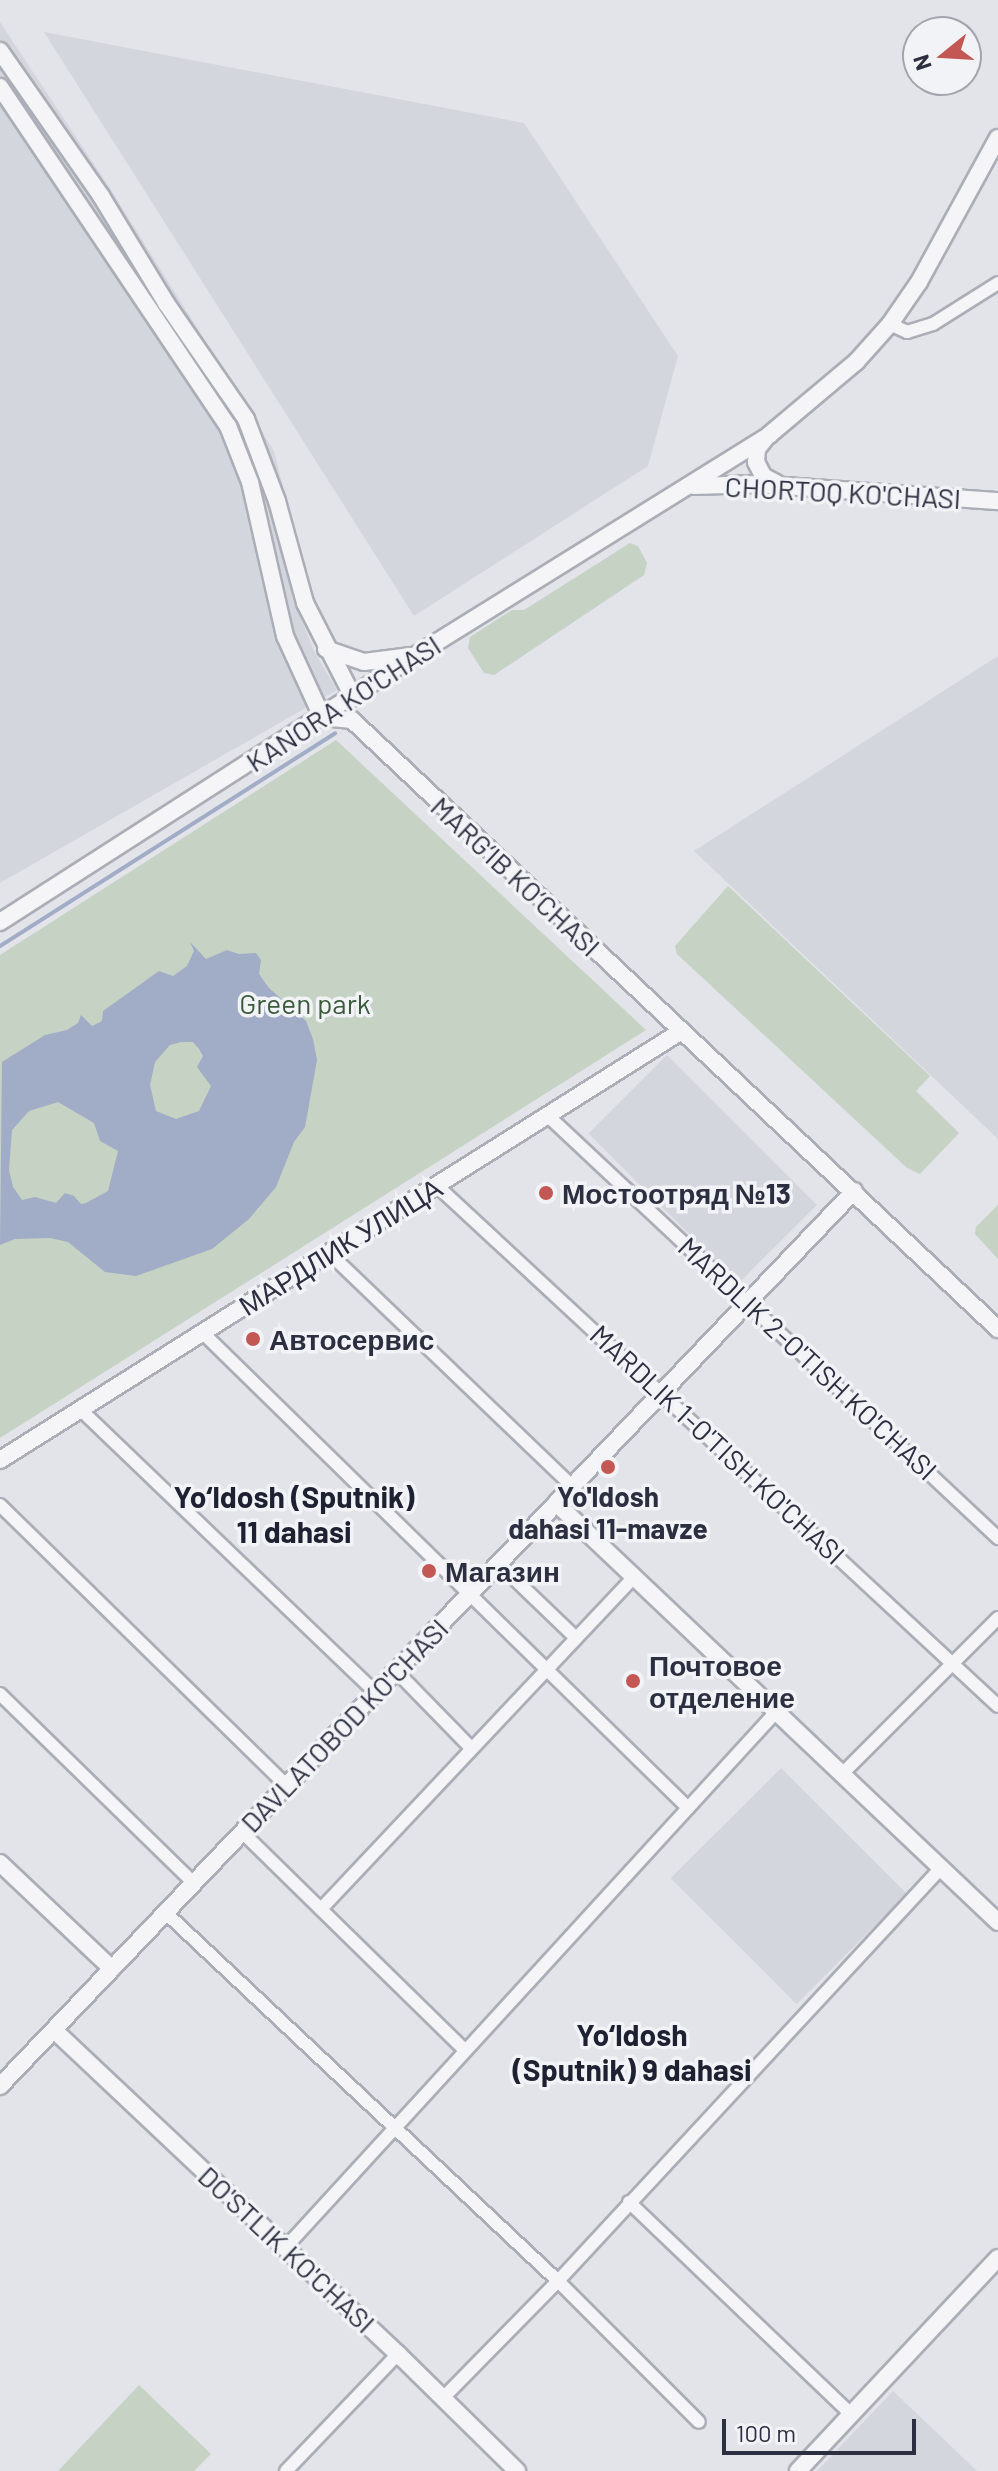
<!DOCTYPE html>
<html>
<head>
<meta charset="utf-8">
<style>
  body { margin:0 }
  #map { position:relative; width:998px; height:2471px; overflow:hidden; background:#e2e4e9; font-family:Barlow,sans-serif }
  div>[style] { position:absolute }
  .built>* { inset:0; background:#d4d6de; transform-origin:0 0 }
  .green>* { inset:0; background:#c5d2c4 }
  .water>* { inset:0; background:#a1acc6 }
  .stream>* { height:4px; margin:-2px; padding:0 2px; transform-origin:2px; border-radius:2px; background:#a1acc6 }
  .roads { filter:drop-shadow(2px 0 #abaeb6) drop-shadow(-2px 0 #abaeb6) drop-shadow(0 2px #abaeb6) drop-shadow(0 -2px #abaeb6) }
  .minor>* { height:12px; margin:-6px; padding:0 6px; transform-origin:6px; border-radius:6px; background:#f5f5f8 }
  .tertiary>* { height:16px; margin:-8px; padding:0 8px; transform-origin:8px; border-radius:8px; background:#f5f5f8 }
  .dots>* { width:22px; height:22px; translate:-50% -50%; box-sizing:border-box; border:4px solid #f2f3f7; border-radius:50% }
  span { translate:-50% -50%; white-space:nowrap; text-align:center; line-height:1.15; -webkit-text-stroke:7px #f2f3f7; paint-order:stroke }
  .street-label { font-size:28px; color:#2c2f40 }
  .park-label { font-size:28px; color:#3a5a3a }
  .poi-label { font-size:28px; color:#2c2f40; font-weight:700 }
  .left { translate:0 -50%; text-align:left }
  .neighbourhood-label { font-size:30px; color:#1e2131; font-weight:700 }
  .north { position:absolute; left:902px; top:16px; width:80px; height:80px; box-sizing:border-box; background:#f2f3f7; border:2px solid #a3a5ae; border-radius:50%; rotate:252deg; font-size:22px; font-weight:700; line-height:32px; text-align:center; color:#2c2f40 }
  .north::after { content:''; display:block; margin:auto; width:28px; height:36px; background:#c35753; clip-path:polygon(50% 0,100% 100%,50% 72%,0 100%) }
  .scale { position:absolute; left:722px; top:2419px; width:194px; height:36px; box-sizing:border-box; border:4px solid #2c2f40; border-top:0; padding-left:10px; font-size:24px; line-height:28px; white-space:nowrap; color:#2c2f40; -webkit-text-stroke:6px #f2f3f7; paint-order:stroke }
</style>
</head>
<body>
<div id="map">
  <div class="built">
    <div style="clip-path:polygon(0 22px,111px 190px,274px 451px,294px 531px,292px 597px,315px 653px,337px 690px,0 883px)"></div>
    <div style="clip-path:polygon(44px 32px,524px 123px,678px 356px,648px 466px,414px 616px)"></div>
    <div style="clip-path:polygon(998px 656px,998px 1139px,694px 851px)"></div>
    <div style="left:667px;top:1055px;width:212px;height:111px;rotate:45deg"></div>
    <div style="left:781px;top:1768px;width:178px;height:156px;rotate:45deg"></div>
    <div style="clip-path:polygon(893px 2391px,977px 2471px,817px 2471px)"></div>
  </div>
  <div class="green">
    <div style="clip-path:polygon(630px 543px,638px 546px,647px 563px,644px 575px,494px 675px,484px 673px,468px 648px,470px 637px,512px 610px,524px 610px)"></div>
    <div style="clip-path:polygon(336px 740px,646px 1030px,0 1438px,0 955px)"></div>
    <div style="clip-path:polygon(728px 886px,930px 1076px,916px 1091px,959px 1133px,920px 1174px,907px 1168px,677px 954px,675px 946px)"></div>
    <div style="clip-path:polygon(998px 1205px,998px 1259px,975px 1234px,976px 1227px)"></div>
    <div style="clip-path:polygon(139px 2385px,211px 2454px,194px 2471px,58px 2471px)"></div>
  </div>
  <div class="water">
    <div style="clip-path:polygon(evenodd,190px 942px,206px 959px,227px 950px,239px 954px,256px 953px,261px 960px,259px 974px,269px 988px,306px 1021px,313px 1039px,317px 1060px,305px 1127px,294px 1142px,276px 1187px,249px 1219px,212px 1249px,136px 1276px,105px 1272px,68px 1242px,50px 1238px,15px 1239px,0 1245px,2px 1062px,45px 1035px,67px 1030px,78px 1023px,81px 1015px,92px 1026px,102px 1021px,103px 1011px,159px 971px,173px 976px,187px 966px,194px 951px,190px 942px,181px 1042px,193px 1042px,199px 1049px,203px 1056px,197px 1067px,211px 1086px,199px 1111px,176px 1119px,156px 1111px,150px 1085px,155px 1062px,170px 1045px,181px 1042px,190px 942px,58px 1102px,94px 1123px,100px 1141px,118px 1151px,108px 1191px,86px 1203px,81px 1204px,74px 1196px,65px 1193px,56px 1203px,35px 1197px,22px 1200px,13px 1187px,9px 1170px,12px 1130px,29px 1111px,58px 1102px)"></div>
  </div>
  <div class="stream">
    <div style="left:0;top:946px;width:397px;rotate:-32.4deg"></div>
  </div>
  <div class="roads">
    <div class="minor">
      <div style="left:890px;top:324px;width:19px;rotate:25deg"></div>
      <div style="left:907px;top:332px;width:27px;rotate:-17deg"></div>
      <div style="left:933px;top:324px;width:77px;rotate:-32.2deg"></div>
      <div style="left:546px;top:1114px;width:620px;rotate:43.17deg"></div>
      <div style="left:436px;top:1185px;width:766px;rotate:42.83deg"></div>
      <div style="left:329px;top:1253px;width:337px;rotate:43.8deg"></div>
      <div style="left:203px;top:1333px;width:679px;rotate:44.4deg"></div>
      <div style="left:81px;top:1410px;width:406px;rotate:43.8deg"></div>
      <div style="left:0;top:1505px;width:400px;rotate:44.4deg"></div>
      <div style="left:499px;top:1564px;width:107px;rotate:43.9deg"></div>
      <div style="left:395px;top:1670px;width:109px;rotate:45.7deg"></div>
      <div style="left:0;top:1694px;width:271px;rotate:44.3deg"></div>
      <div style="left:841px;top:1775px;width:222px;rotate:-45deg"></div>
      <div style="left:242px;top:1832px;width:312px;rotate:44.4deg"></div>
      <div style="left:321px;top:1909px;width:456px;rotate:-46.7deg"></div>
      <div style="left:166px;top:1913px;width:538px;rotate:43.19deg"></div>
      <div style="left:558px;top:2281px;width:199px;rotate:45deg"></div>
      <div style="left:629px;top:2202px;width:306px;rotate:43.7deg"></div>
      <div style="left:285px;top:2248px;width:725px;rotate:-47.51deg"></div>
      <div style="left:443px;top:2398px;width:164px;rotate:-45.5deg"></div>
      <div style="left:558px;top:2281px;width:563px;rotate:-47.16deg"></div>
      <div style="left:286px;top:2471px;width:162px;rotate:-46.3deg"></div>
    </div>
    <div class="tertiary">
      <div style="left:0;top:51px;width:177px;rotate:55.1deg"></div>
      <div style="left:101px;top:196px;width:125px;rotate:58.7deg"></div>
      <div style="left:166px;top:303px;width:141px;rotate:55.4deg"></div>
      <div style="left:246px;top:419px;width:88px;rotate:69.3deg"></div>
      <div style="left:277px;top:501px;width:106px;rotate:74.6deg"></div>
      <div style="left:305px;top:603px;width:106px;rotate:62.9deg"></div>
      <div style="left:0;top:87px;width:409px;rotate:56.1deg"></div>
      <div style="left:228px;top:426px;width:60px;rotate:68.6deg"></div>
      <div style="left:250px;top:482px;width:158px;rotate:77.2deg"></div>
      <div style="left:285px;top:636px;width:89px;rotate:65.4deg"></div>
      <div style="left:322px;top:717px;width:30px;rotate:6deg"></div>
      <div style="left:352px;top:720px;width:888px;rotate:43.31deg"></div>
      <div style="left:765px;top:439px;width:13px;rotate:129deg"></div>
      <div style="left:757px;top:449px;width:13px;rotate:94deg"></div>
      <div style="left:756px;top:462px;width:16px;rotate:63deg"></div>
      <div style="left:763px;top:476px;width:15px;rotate:28deg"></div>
      <div style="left:694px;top:486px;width:64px;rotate:-1.8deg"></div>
      <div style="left:758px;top:484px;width:241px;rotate:4.1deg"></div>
      <div style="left:326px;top:649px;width:40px;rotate:18.9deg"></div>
      <div style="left:364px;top:662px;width:47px;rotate:-7.3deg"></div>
      <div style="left:0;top:922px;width:494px;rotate:-32.7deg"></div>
      <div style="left:416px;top:655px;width:416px;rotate:-31.9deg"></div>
      <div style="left:769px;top:435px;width:114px;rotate:-40deg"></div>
      <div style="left:856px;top:362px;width:51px;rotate:-48.2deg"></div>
      <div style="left:890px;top:324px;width:51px;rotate:-55.4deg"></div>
      <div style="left:919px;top:282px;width:164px;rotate:-61.3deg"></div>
      <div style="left:0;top:1460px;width:803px;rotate:-32.19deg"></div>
      <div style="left:556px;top:1503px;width:609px;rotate:43.47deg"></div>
      <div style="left:0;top:1863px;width:154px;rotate:43.4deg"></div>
      <div style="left:54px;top:2030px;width:473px;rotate:43.3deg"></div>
      <div style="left:398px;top:2354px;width:167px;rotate:44.5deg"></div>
      <div style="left:0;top:2086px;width:1237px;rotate:-46.34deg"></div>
      <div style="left:798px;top:2471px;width:292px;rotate:-46.8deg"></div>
    </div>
  </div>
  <div class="dots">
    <div style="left:546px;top:1193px;background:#c35753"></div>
    <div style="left:253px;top:1339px;background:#c35753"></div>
    <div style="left:608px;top:1467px;background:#c35753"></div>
    <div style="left:429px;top:1571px;background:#c35753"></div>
    <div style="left:633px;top:1681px;background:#c35753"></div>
  </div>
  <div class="street-label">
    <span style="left:843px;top:492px;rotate:3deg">CHORTOQ KO'CHASI</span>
    <span style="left:343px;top:703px;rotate:-33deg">KANORA KO'CHASI</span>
    <span style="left:516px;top:876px;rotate:43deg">MARG‘IB KO‘CHASI</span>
    <span style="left:340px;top:1246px;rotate:-32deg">МАРДЛИК УЛИЦА</span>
    <span style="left:808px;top:1358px;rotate:43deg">MARDLIK 2-O'TISH KO'CHASI</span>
    <span style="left:718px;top:1444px;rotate:43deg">MARDLIK 1-O'TISH KO'CHASI</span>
    <span style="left:344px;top:1725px;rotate:-46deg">DAVLATOBOD KO'CHASI</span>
    <span style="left:287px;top:2249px;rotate:43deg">DO'STLIK KO'CHASI</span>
  </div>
  <div class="park-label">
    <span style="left:305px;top:1003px">Green park</span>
  </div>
  <div class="poi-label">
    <span class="left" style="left:562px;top:1193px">Мостоотряд №13</span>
    <span class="left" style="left:269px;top:1339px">Автосервис</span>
    <span style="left:608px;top:1512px">Yo'ldosh<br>dahasi 11-mavze</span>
    <span class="left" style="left:445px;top:1571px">Магазин</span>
    <span class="left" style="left:649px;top:1681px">Почтовое<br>отделение</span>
  </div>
  <div class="neighbourhood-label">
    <span style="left:294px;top:1513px">Yo‘ldosh (Sputnik)<br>11 dahasi</span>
    <span style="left:632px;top:2051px">Yo‘ldosh<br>(Sputnik) 9 dahasi</span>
  </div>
  <div class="north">N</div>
  <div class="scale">100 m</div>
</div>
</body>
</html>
